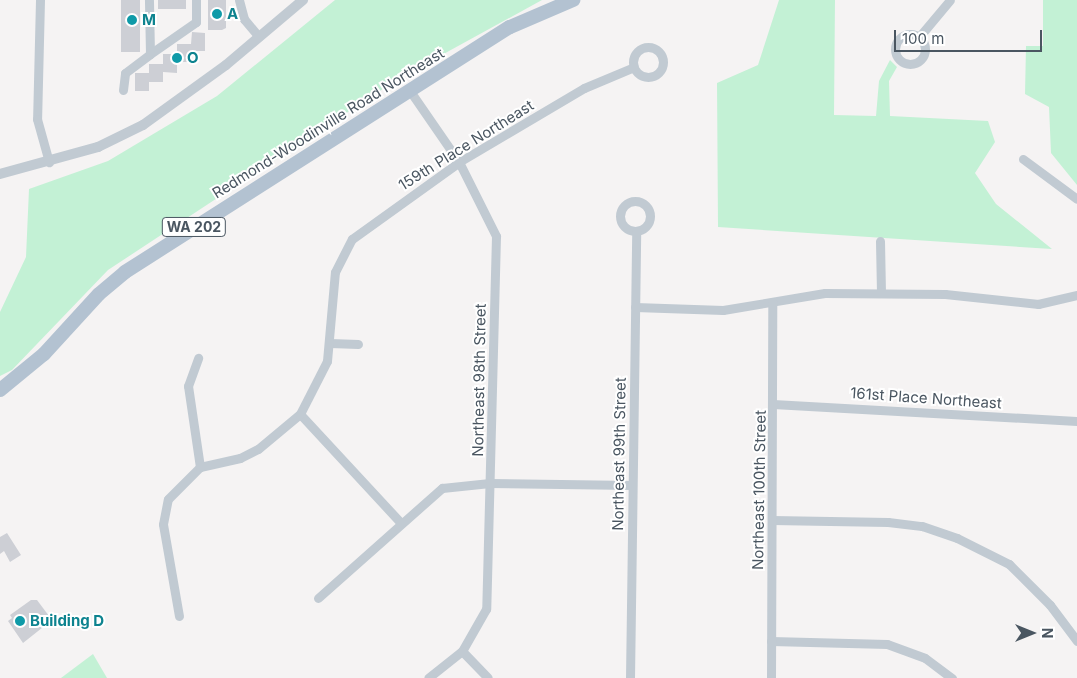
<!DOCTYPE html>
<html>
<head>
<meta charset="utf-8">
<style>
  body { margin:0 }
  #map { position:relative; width:1077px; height:678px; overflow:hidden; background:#f5f3f3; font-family:Inter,sans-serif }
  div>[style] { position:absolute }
  .green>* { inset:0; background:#c3f1d5 }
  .building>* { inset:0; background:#cdcfd5; transform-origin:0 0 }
  .minor>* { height:9px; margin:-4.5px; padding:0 4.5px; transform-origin:4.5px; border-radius:4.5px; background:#c1cad2 }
  .minor>.ring { margin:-4.5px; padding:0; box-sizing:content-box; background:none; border:9px solid #c1cad2; border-radius:50% }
  .tertiary>* { height:10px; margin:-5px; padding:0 5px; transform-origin:5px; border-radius:5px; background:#c1cad2 }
  .primary>* { height:14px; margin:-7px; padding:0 7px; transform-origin:7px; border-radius:7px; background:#b3c2d1 }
  .dots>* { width:14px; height:14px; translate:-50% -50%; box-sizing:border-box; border:2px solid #fff; border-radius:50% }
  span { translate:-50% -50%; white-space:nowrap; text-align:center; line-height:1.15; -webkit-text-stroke:4px #fff; paint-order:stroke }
  .shield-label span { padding:1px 4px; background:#fff; border:1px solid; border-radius:4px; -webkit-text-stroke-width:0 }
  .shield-label { font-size:14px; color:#4a5661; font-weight:700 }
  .culture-label { font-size:15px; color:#0d838f; font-weight:700 }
  .left { translate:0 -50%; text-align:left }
  .street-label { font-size:15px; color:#4a5661 }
  .north { position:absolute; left:1007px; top:608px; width:50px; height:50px; -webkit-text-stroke:4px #fff; paint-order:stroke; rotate:90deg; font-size:14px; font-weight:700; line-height:20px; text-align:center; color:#4a5661 }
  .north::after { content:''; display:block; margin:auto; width:18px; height:22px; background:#4a5661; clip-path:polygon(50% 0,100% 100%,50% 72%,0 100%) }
  .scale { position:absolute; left:894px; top:30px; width:148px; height:22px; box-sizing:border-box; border:2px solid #4a5661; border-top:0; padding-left:6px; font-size:15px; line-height:18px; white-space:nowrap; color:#4a5661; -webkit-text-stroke:4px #fff; paint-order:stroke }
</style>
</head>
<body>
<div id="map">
  <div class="green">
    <div style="clip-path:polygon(335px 0,542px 0,398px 79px,108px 270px,12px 370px,0 376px,0 312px,26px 257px,29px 189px,108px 161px,217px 96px)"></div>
    <div style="clip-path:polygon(779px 0,835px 0,834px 115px,876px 116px,879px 81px,890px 60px,897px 67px,889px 81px,890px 116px,988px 121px,995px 142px,975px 173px,996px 204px,1052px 249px,718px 227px,717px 83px,758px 65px)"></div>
    <div style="clip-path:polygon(1043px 0,1077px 0,1077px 185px,1051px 153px,1049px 107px,1025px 94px,1026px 46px,1043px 46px)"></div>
    <div style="clip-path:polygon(93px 654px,107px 678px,61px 678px)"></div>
  </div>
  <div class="building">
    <div style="left:121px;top:0;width:19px;height:52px"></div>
    <div style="left:158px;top:0;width:28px;height:9px"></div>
    <div style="clip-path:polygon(208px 0,226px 0,226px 28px,222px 30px,208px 30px)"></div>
    <div style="clip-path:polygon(192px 32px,205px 33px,205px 51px,191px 51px,191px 62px,177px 62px,177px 73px,163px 72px,163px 82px,149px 82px,149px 91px,135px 91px,135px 73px,149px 73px,149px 64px,163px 64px,163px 54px,177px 54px,177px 44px,191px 44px)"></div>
    <div style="clip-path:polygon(7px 533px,21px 555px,10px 562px,4px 551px,0 554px,0 537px)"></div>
    <div style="clip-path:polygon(31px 600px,37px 600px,52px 620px,23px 643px,8px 621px,12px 618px,10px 615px)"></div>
  </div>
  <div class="minor">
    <div style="left:40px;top:0;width:119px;rotate:91.4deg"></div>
    <div style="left:37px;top:119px;width:45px;rotate:74.4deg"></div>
    <div style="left:239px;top:0;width:20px;rotate:75deg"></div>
    <div style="left:244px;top:19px;width:23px;rotate:50deg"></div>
    <div class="ring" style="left:895px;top:34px;width:21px;height:21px"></div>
    <div style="left:919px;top:37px;width:48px;rotate:-50deg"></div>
    <div class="ring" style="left:633px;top:47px;width:21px;height:21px"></div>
    <div style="left:150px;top:54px;width:56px;rotate:-34.8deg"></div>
    <div style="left:196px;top:22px;width:22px;rotate:-90deg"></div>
    <div style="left:123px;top:90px;width:17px;rotate:-83deg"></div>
    <div style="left:125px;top:73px;width:31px;rotate:-37deg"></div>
    <div style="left:150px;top:54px;width:54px;rotate:-91.1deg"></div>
    <div style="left:410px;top:91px;width:86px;rotate:55.4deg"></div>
    <div style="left:459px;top:162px;width:83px;rotate:63.4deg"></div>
    <div style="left:496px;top:236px;width:373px;rotate:91.5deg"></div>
    <div style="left:486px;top:609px;width:48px;rotate:119.7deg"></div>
    <div style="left:462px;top:651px;width:43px;rotate:141.5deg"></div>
    <div style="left:1023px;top:159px;width:67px;rotate:36.5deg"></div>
    <div class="ring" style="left:620px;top:201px;width:21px;height:21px"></div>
    <div style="left:880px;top:241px;width:51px;rotate:88.9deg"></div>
    <div style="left:635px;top:307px;width:88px;rotate:2deg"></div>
    <div style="left:723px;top:310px;width:103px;rotate:-9.5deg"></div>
    <div style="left:825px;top:293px;width:120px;rotate:0.5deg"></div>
    <div style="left:945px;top:294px;width:94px;rotate:6.1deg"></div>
    <div style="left:1038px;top:304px;width:40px;rotate:-13deg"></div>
    <div style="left:330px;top:343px;width:28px;rotate:2deg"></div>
    <div style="left:773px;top:404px;width:304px;rotate:3.2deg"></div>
    <div style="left:300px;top:414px;width:147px;rotate:47.2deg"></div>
    <div style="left:200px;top:467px;width:41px;rotate:-12.7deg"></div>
    <div style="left:240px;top:458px;width:20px;rotate:-27deg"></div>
    <div style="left:258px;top:449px;width:55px;rotate:-39.8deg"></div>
    <div style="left:300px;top:414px;width:59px;rotate:-63deg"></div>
    <div style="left:327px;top:361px;width:89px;rotate:-84.9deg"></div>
    <div style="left:335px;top:272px;width:37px;rotate:-63deg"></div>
    <div style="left:352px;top:239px;width:132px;rotate:-35.7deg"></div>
    <div style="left:459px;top:162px;width:145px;rotate:-30.6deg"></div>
    <div style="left:584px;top:88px;width:54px;rotate:-22.8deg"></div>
    <div style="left:772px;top:520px;width:116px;rotate:1deg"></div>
    <div style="left:888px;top:522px;width:34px;rotate:7deg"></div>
    <div style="left:922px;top:526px;width:37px;rotate:19deg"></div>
    <div style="left:957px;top:538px;width:58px;rotate:26.6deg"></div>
    <div style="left:1009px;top:564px;width:58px;rotate:45deg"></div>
    <div style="left:1050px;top:605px;width:45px;rotate:53.1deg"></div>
    <div style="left:318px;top:598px;width:166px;rotate:-41.6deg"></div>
    <div style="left:442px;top:488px;width:48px;rotate:-5.9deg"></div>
    <div style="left:490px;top:483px;width:142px;rotate:0.8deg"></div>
    <div style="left:179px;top:616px;width:93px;rotate:-99.9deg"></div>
    <div style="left:163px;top:524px;width:25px;rotate:-79deg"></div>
    <div style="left:168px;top:499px;width:45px;rotate:-45deg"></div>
    <div style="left:200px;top:467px;width:82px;rotate:-98.4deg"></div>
    <div style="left:188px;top:386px;width:30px;rotate:-70deg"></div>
    <div style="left:771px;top:641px;width:116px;rotate:1.5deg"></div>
    <div style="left:887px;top:644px;width:40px;rotate:20.2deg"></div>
    <div style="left:925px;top:658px;width:34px;rotate:37deg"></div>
    <div style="left:462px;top:651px;width:37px;rotate:46deg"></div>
    <div style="left:630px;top:678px;width:447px;rotate:-89.2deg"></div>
    <div style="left:771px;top:678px;width:376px;rotate:-89.8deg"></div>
  </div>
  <div class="tertiary">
    <div style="left:0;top:174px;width:102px;rotate:-15.4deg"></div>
    <div style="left:98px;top:147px;width:50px;rotate:-26.1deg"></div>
    <div style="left:143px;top:125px;width:102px;rotate:-35.9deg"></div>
    <div style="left:226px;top:65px;width:101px;rotate:-40.2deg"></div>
  </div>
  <div class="primary">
    <div style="left:0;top:390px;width:57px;rotate:-39.3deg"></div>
    <div style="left:44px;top:354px;width:81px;rotate:-47.5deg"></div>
    <div style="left:99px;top:294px;width:34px;rotate:-40deg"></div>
    <div style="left:125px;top:272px;width:456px;rotate:-32.5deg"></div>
    <div style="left:510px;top:27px;width:69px;rotate:-23.2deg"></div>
  </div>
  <div class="dots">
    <div style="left:217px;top:14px;background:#0f9aa8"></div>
    <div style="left:132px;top:20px;background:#0f9aa8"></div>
    <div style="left:177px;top:58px;background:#0f9aa8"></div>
    <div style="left:20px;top:621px;background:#0f9aa8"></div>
  </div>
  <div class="shield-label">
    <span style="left:194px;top:227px">WA 202</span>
  </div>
  <div class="culture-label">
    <span class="left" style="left:227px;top:14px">A</span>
    <span class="left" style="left:142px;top:20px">M</span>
    <span class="left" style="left:187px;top:58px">O</span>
    <span class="left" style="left:30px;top:621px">Building D</span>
  </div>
  <div class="street-label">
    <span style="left:328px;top:123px;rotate:-32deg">Redmond-Woodinville Road Northeast</span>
    <span style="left:466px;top:145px;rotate:-32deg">159th Place Northeast</span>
    <span style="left:479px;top:380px;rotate:-89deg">Northeast 98th Street</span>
    <span style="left:926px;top:398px;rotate:4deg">161st Place Northeast</span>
    <span style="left:619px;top:454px;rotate:-89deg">Northeast 99th Street</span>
    <span style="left:759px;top:490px;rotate:-89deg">Northeast 100th Street</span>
  </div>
  <div class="north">N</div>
  <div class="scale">100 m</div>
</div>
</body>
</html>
